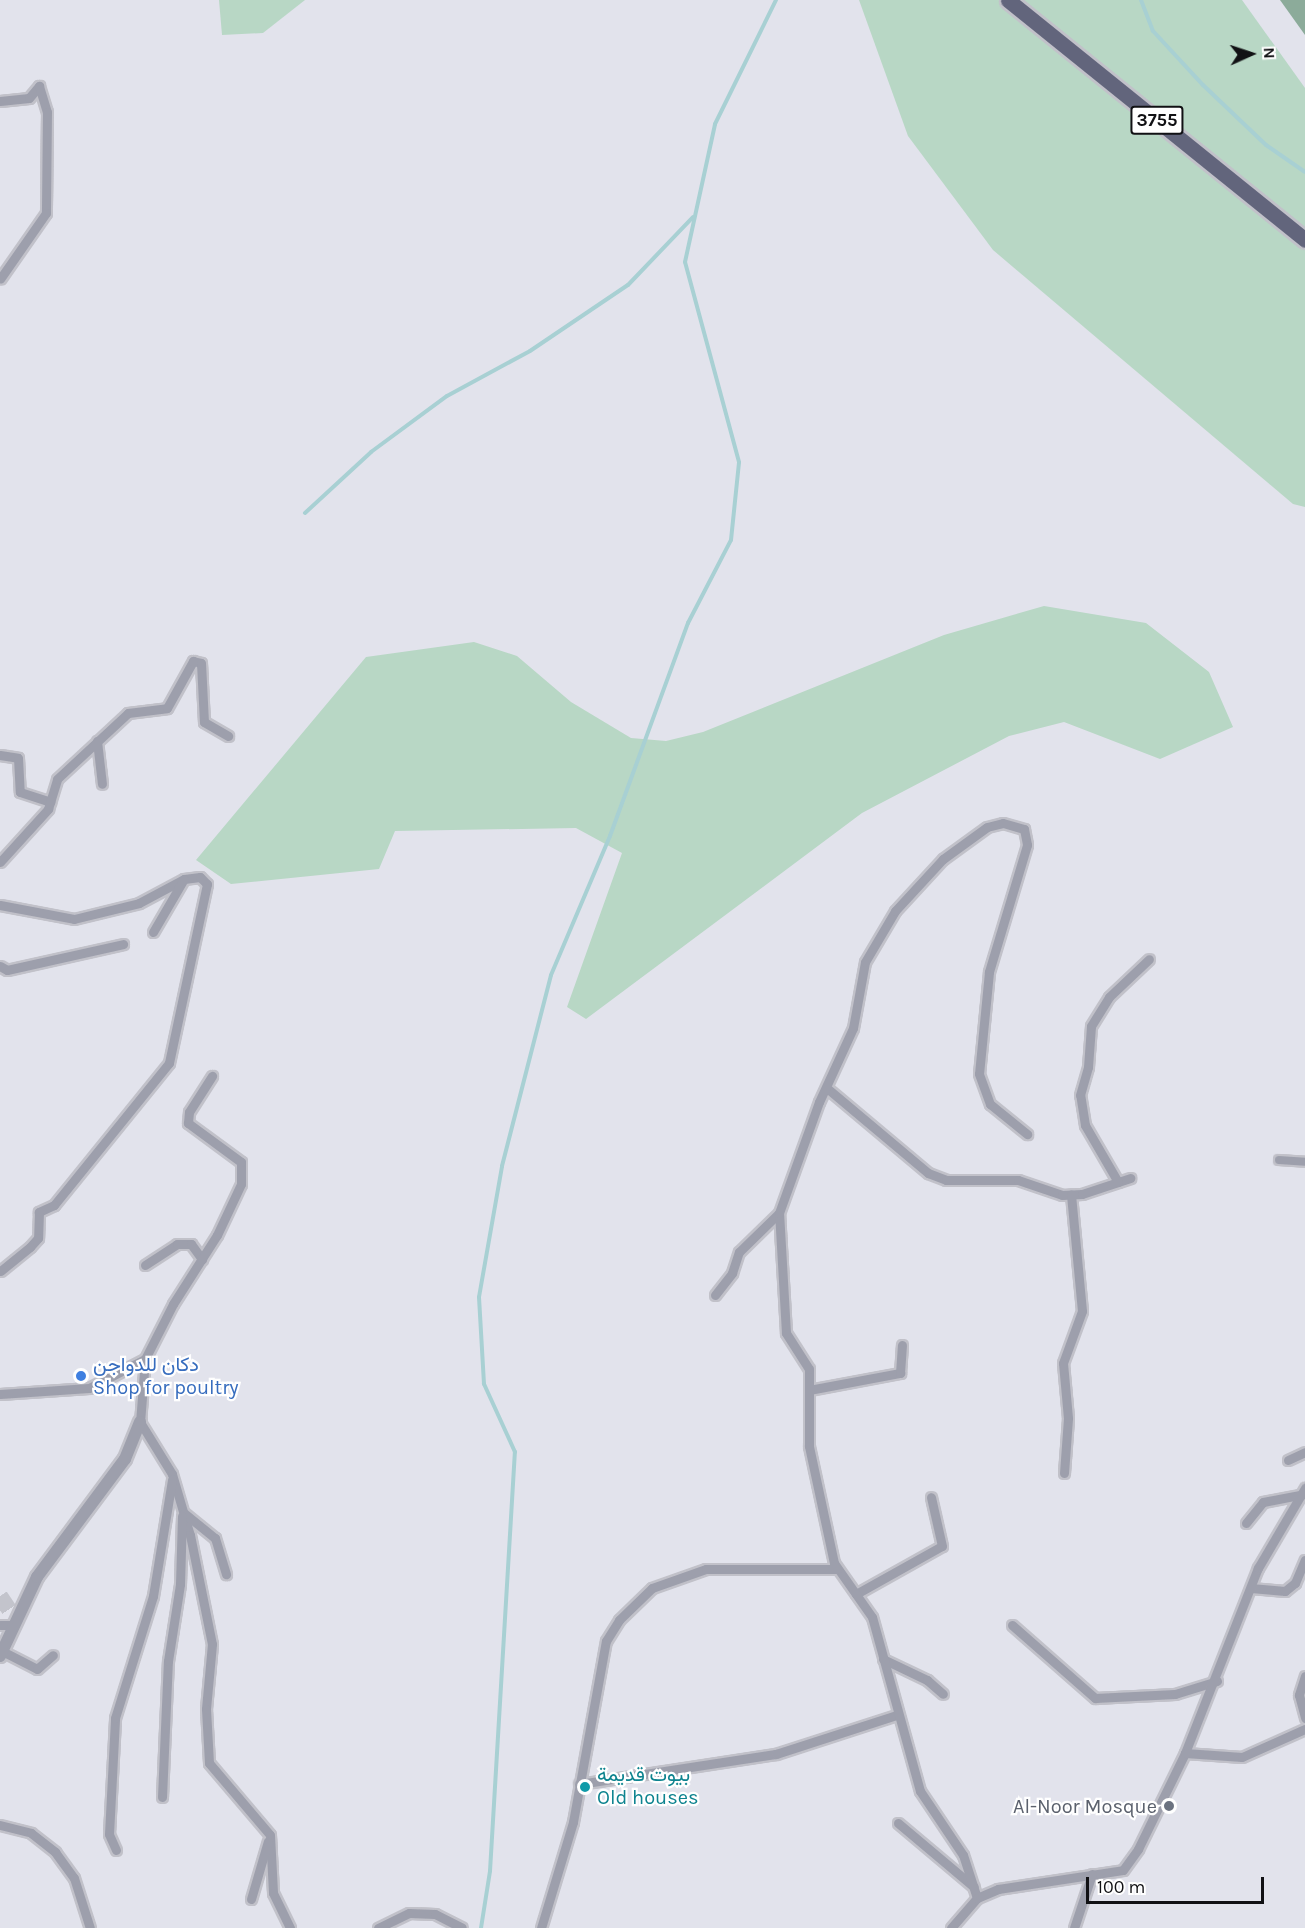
<!DOCTYPE html>
<html>
<head>
<meta charset="utf-8">
<style>
  body { margin:0 }
  #map { position:relative; width:1305px; height:1928px; overflow:hidden; background:#e2e3ec; font-family:Karla,Vazirmatn,sans-serif }
  div>[style] { position:absolute }
  .green>* { inset:0; background:#b8d7c5 }
  .forest>* { inset:0; background:#8cab9a }
  .stream>* { height:4px; margin:-2px; padding:0 2px; transform-origin:2px; border-radius:2px; background:#a8d0d3 }
  .trunk-tunnel>* { height:16px; margin-top:-8px; transform-origin:0; background:repeating-linear-gradient(90deg,#c3c4cc 0 16px,transparent 0 24px) }
  .roads { filter:drop-shadow(2px 0 #c1c1c9) drop-shadow(-2px 0 #c1c1c9) drop-shadow(0 2px #c1c1c9) drop-shadow(0 -2px #c1c1c9) }
  .pedestrian>* { height:8px; margin:-4px; padding:0 4px; transform-origin:4px; border-radius:4px; background:#9d9fac }
  .minor>* { height:9px; margin:-4.5px; padding:0 4.5px; transform-origin:4.5px; border-radius:4.5px; background:#9d9fac }
  .tertiary>* { height:12px; margin:-6px; padding:0 6px; transform-origin:6px; border-radius:6px; background:#9d9fac }
  .primary>* { height:15px; margin:-7.5px; padding:0 7.5px; transform-origin:7.5px; border-radius:7.5px; background:#62657c }
  .dots>* { width:16px; height:16px; translate:-50% -50%; box-sizing:border-box; border:3px solid #fff; border-radius:50% }
  span { translate:-50% -50%; white-space:nowrap; text-align:center; line-height:1.15; -webkit-text-stroke:4.5px #fff; paint-order:stroke }
  .shield-label span { padding:2px 4px; background:#fff; border:2px solid; border-radius:4px; -webkit-text-stroke-width:0 }
  .shield-label { font-size:18px; color:#111114; font-weight:700 }
  .shop-label { font-size:20px; color:#366cbe }
  .left { translate:0 -50%; text-align:left }
  .culture-label { font-size:20px; color:#0d838f }
  .worship-label { font-size:20px; color:#5b616d }
  .right { translate:-100% -50%; text-align:right }
  .north { position:absolute; left:1221px; top:24px; width:60px; height:60px; -webkit-text-stroke:4px #fff; paint-order:stroke; rotate:87deg; font-size:16px; font-weight:700; line-height:24px; text-align:center; color:#111114 }
  .north::after { content:''; display:block; margin:auto; width:21px; height:27px; background:#111114; clip-path:polygon(50% 0,100% 100%,50% 72%,0 100%) }
  .scale { position:absolute; left:1086px; top:1877px; width:178px; height:27px; box-sizing:border-box; border:3px solid #111114; border-top:0; padding-left:8px; font-size:18px; line-height:21px; white-space:nowrap; color:#111114; -webkit-text-stroke:4px #fff; paint-order:stroke }
</style>
</head>
<body>
<div id="map">
  <div class="green">
    <div style="clip-path:polygon(219px 0,305px 0,263px 33px,222px 35px)"></div>
    <div style="clip-path:polygon(859px 0,1242px 0,1305px 88px,1305px 507px,1293px 504px,993px 250px,908px 136px)"></div>
    <div style="clip-path:polygon(1044px 606px,1146px 623px,1209px 672px,1233px 727px,1160px 759px,1064px 722px,1009px 736px,862px 813px,586px 1019px,567px 1007px,622px 853px,576px 828px,395px 831px,379px 869px,231px 884px,196px 860px,366px 657px,474px 642px,517px 656px,571px 702px,631px 738px,666px 741px,703px 732px,944px 635px)"></div>
  </div>
  <div class="forest">
    <div style="clip-path:polygon(1280px 0,1305px 0,1305px 35px)"></div>
  </div>
  <div class="stream">
    <div style="left:1141px;top:0;width:33px;rotate:69deg"></div>
    <div style="left:1153px;top:31px;width:74px;rotate:47.2deg"></div>
    <div style="left:1203px;top:85px;width:87px;rotate:43.6deg"></div>
    <div style="left:1266px;top:145px;width:47px;rotate:34.7deg"></div>
    <div style="left:305px;top:513px;width:90px;rotate:-42.7deg"></div>
    <div style="left:371px;top:452px;width:94px;rotate:-36.4deg"></div>
    <div style="left:447px;top:396px;width:94px;rotate:-28.5deg"></div>
    <div style="left:530px;top:351px;width:118px;rotate:-34deg"></div>
    <div style="left:628px;top:285px;width:94px;rotate:-46.3deg"></div>
    <div style="left:481px;top:1928px;width:58px;rotate:-81deg"></div>
    <div style="left:490px;top:1871px;width:420px;rotate:-86.6deg"></div>
    <div style="left:515px;top:1452px;width:75px;rotate:-114.5deg"></div>
    <div style="left:484px;top:1384px;width:87px;rotate:-93.3deg"></div>
    <div style="left:479px;top:1297px;width:133px;rotate:-80deg"></div>
    <div style="left:502px;top:1166px;width:197px;rotate:-75.6deg"></div>
    <div style="left:551px;top:975px;width:151px;rotate:-67deg"></div>
    <div style="left:610px;top:836px;width:227px;rotate:-69.9deg"></div>
    <div style="left:688px;top:623px;width:93px;rotate:-62.6deg"></div>
    <div style="left:731px;top:540px;width:78px;rotate:-84.1deg"></div>
    <div style="left:739px;top:462px;width:207px;rotate:-105.1deg"></div>
    <div style="left:685px;top:262px;width:141px;rotate:-77.7deg"></div>
    <div style="left:715px;top:124px;width:138px;rotate:-63.8deg"></div>
  </div>
  <div class="trunk-tunnel">
    <div style="left:0;top:1596px;width:27px;rotate:56deg"></div>
  </div>
  <div class="roads">
    <div class="pedestrian">
      <div style="left:1279px;top:1160px;width:26px;rotate:4deg"></div>
    </div>
    <div class="minor">
      <div style="left:0;top:101px;width:29px;rotate:-6deg"></div>
      <div style="left:29px;top:98px;width:16px;rotate:-50deg"></div>
      <div style="left:39px;top:86px;width:27px;rotate:73deg"></div>
      <div style="left:47px;top:112px;width:101px;rotate:90.6deg"></div>
      <div style="left:46px;top:213px;width:80px;rotate:124.9deg"></div>
      <div style="left:97px;top:741px;width:43px;rotate:83.4deg"></div>
      <div style="left:0;top:755px;width:18px;rotate:9deg"></div>
      <div style="left:18px;top:758px;width:34px;rotate:87deg"></div>
      <div style="left:20px;top:792px;width:32px;rotate:18deg"></div>
      <div style="left:0;top:862px;width:72px;rotate:-47.8deg"></div>
      <div style="left:48px;top:809px;width:31px;rotate:-73deg"></div>
      <div style="left:57px;top:779px;width:97px;rotate:-42.9deg"></div>
      <div style="left:128px;top:713px;width:39px;rotate:-7deg"></div>
      <div style="left:167px;top:708px;width:54px;rotate:-61deg"></div>
      <div style="left:193px;top:661px;width:8px;rotate:14deg"></div>
      <div style="left:201px;top:663px;width:59px;rotate:87.1deg"></div>
      <div style="left:204px;top:722px;width:28px;rotate:30deg"></div>
      <div style="left:0;top:905px;width:75px;rotate:10.7deg"></div>
      <div style="left:74px;top:919px;width:67px;rotate:-13.8deg"></div>
      <div style="left:139px;top:903px;width:51px;rotate:-28.1deg"></div>
      <div style="left:184px;top:879px;width:16px;rotate:-7deg"></div>
      <div style="left:200px;top:877px;width:10px;rotate:45deg"></div>
      <div style="left:207px;top:884px;width:183px;rotate:102deg"></div>
      <div style="left:169px;top:1063px;width:183px;rotate:129deg"></div>
      <div style="left:54px;top:1205px;width:17px;rotate:155deg"></div>
      <div style="left:39px;top:1212px;width:26px;rotate:92deg"></div>
      <div style="left:38px;top:1238px;width:12px;rotate:132deg"></div>
      <div style="left:30px;top:1247px;width:38px;rotate:141deg"></div>
      <div style="left:153px;top:932px;width:61px;rotate:-59.7deg"></div>
      <div style="left:0;top:966px;width:8px;rotate:30deg"></div>
      <div style="left:7px;top:970px;width:119px;rotate:-12.6deg"></div>
      <div style="left:828px;top:1089px;width:131px;rotate:40deg"></div>
      <div style="left:928px;top:1173px;width:19px;rotate:21deg"></div>
      <div style="left:946px;top:1180px;width:72px"></div>
      <div style="left:1018px;top:1180px;width:46px;rotate:18.8deg"></div>
      <div style="left:1062px;top:1195px;width:20px;rotate:-3deg"></div>
      <div style="left:1082px;top:1194px;width:51px;rotate:-18.4deg"></div>
      <div style="left:1118px;top:1182px;width:66px;rotate:-120.1deg"></div>
      <div style="left:1085px;top:1125px;width:30px;rotate:-99deg"></div>
      <div style="left:1080px;top:1095px;width:29px;rotate:-74deg"></div>
      <div style="left:1088px;top:1067px;width:41px;rotate:-85.8deg"></div>
      <div style="left:1091px;top:1026px;width:34px;rotate:-58deg"></div>
      <div style="left:1109px;top:997px;width:55px;rotate:-43.5deg"></div>
      <div style="left:145px;top:1265px;width:38px;rotate:-33deg"></div>
      <div style="left:177px;top:1244px;width:14px"></div>
      <div style="left:191px;top:1244px;width:19px;rotate:54deg"></div>
      <div style="left:715px;top:1295px;width:28px;rotate:-52deg"></div>
      <div style="left:732px;top:1273px;width:22px;rotate:-72deg"></div>
      <div style="left:739px;top:1252px;width:56px;rotate:-44.3deg"></div>
      <div style="left:145px;top:1359px;width:62px;rotate:-63deg"></div>
      <div style="left:173px;top:1304px;width:82px;rotate:-57.5deg"></div>
      <div style="left:217px;top:1235px;width:56px;rotate:-64.8deg"></div>
      <div style="left:241px;top:1184px;width:22px;rotate:-90deg"></div>
      <div style="left:241px;top:1162px;width:66px;rotate:-143.7deg"></div>
      <div style="left:188px;top:1123px;width:11px;rotate:-85deg"></div>
      <div style="left:189px;top:1112px;width:43px;rotate:-57.4deg"></div>
      <div style="left:809px;top:1390px;width:93px;rotate:-10.6deg"></div>
      <div style="left:900px;top:1373px;width:28px;rotate:-86deg"></div>
      <div style="left:0;top:1394px;width:89px;rotate:-3.9deg"></div>
      <div style="left:89px;top:1388px;width:63px;rotate:-27.4deg"></div>
      <div style="left:145px;top:1359px;width:63px;rotate:94.5deg"></div>
      <div style="left:140px;top:1422px;width:61px;rotate:58.4deg"></div>
      <div style="left:172px;top:1474px;width:64px;rotate:73.6deg"></div>
      <div style="left:190px;top:1535px;width:111px;rotate:78.6deg"></div>
      <div style="left:212px;top:1644px;width:65px;rotate:95.3deg"></div>
      <div style="left:206px;top:1709px;width:54px;rotate:86.8deg"></div>
      <div style="left:209px;top:1763px;width:94px;rotate:49.7deg"></div>
      <div style="left:270px;top:1835px;width:58px;rotate:87deg"></div>
      <div style="left:273px;top:1893px;width:39px;rotate:64deg"></div>
      <div style="left:1288px;top:1460px;width:19px;rotate:-25deg"></div>
      <div style="left:1064px;top:1473px;width:55px;rotate:-85.8deg"></div>
      <div style="left:1068px;top:1418px;width:55px;rotate:-95.2deg"></div>
      <div style="left:1063px;top:1363px;width:55px;rotate:-69.9deg"></div>
      <div style="left:1082px;top:1311px;width:117px;rotate:-95.4deg"></div>
      <div style="left:184px;top:1513px;width:40px;rotate:39deg"></div>
      <div style="left:215px;top:1538px;width:38px;rotate:73deg"></div>
      <div style="left:1246px;top:1523px;width:27px;rotate:-51deg"></div>
      <div style="left:1263px;top:1502px;width:43px;rotate:-10.8deg"></div>
      <div style="left:1251px;top:1588px;width:34px;rotate:5deg"></div>
      <div style="left:1285px;top:1591px;width:13px;rotate:-39deg"></div>
      <div style="left:1295px;top:1583px;width:25px;rotate:-67deg"></div>
      <div style="left:856px;top:1594px;width:98px;rotate:-29.2deg"></div>
      <div style="left:942px;top:1546px;width:50px;rotate:-102.7deg"></div>
      <div style="left:0;top:1625px;width:11px"></div>
      <div style="left:1012px;top:1625px;width:111px;rotate:41.3deg"></div>
      <div style="left:1095px;top:1698px;width:80px;rotate:-2.9deg"></div>
      <div style="left:1175px;top:1694px;width:44px;rotate:-17.2deg"></div>
      <div style="left:2px;top:1651px;width:39px;rotate:27deg"></div>
      <div style="left:37px;top:1669px;width:21px;rotate:-41deg"></div>
      <div style="left:883px;top:1659px;width:49px;rotate:25.5deg"></div>
      <div style="left:927px;top:1680px;width:21px;rotate:41deg"></div>
      <div style="left:1305px;top:1676px;width:20px;rotate:108deg"></div>
      <div style="left:1299px;top:1695px;width:24px;rotate:75deg"></div>
      <div style="left:1185px;top:1753px;width:199px;rotate:-68.5deg"></div>
      <div style="left:1258px;top:1568px;width:93px;rotate:-59.6deg"></div>
      <div style="left:579px;top:1784px;width:199px;rotate:-8.7deg"></div>
      <div style="left:776px;top:1754px;width:127px;rotate:-17.9deg"></div>
      <div style="left:162px;top:1797px;width:136px;rotate:-87.5deg"></div>
      <div style="left:168px;top:1661px;width:78px;rotate:-81.1deg"></div>
      <div style="left:180px;top:1584px;width:68px;rotate:-88.3deg"></div>
      <div style="left:898px;top:1823px;width:99px;rotate:40.1deg"></div>
      <div style="left:0;top:1825px;width:32px;rotate:14deg"></div>
      <div style="left:31px;top:1833px;width:31px;rotate:38deg"></div>
      <div style="left:55px;top:1852px;width:32px;rotate:54deg"></div>
      <div style="left:74px;top:1878px;width:52px;rotate:72.3deg"></div>
      <div style="left:116px;top:1850px;width:17px;rotate:-114deg"></div>
      <div style="left:109px;top:1834px;width:116px;rotate:-87deg"></div>
      <div style="left:115px;top:1718px;width:128px;rotate:-72.7deg"></div>
      <div style="left:153px;top:1596px;width:118px;rotate:-80.7deg"></div>
      <div style="left:977px;top:1898px;width:45px;rotate:-108deg"></div>
      <div style="left:963px;top:1855px;width:77px;rotate:-123.9deg"></div>
      <div style="left:920px;top:1791px;width:180px;rotate:-105.4deg"></div>
      <div style="left:872px;top:1617px;width:66px;rotate:-125.1deg"></div>
      <div style="left:834px;top:1563px;width:120px;rotate:-102.1deg"></div>
      <div style="left:809px;top:1446px;width:77px;rotate:-90deg"></div>
      <div style="left:809px;top:1369px;width:43px;rotate:-122.6deg"></div>
      <div style="left:786px;top:1333px;width:120px;rotate:-93.3deg"></div>
      <div style="left:779px;top:1213px;width:118px;rotate:-70.2deg"></div>
      <div style="left:819px;top:1102px;width:81px;rotate:-65.3deg"></div>
      <div style="left:853px;top:1028px;width:67px;rotate:-79.7deg"></div>
      <div style="left:865px;top:962px;width:59px;rotate:-59.5deg"></div>
      <div style="left:895px;top:911px;width:71px;rotate:-47.3deg"></div>
      <div style="left:943px;top:859px;width:54px;rotate:-36deg"></div>
      <div style="left:987px;top:827px;width:16px;rotate:-14deg"></div>
      <div style="left:1003px;top:823px;width:22px;rotate:16deg"></div>
      <div style="left:1024px;top:829px;width:16px;rotate:79deg"></div>
      <div style="left:1027px;top:845px;width:133px;rotate:106.7deg"></div>
      <div style="left:989px;top:972px;width:102px;rotate:95.6deg"></div>
      <div style="left:979px;top:1074px;width:32px;rotate:70deg"></div>
      <div style="left:990px;top:1104px;width:48px;rotate:39deg"></div>
      <div style="left:251px;top:1899px;width:60px;rotate:-73.7deg"></div>
      <div style="left:378px;top:1928px;width:34px;rotate:-26deg"></div>
      <div style="left:409px;top:1913px;width:26px;rotate:2deg"></div>
      <div style="left:435px;top:1914px;width:30px;rotate:27deg"></div>
      <div style="left:541px;top:1928px;width:111px;rotate:-73.2deg"></div>
      <div style="left:573px;top:1822px;width:184px;rotate:-79.7deg"></div>
      <div style="left:606px;top:1641px;width:25px;rotate:-58deg"></div>
      <div style="left:619px;top:1620px;width:46px;rotate:-44.1deg"></div>
      <div style="left:652px;top:1588px;width:57px;rotate:-19.4deg"></div>
      <div style="left:706px;top:1569px;width:131px"></div>
      <div style="left:951px;top:1928px;width:40px;rotate:-49deg"></div>
      <div style="left:977px;top:1898px;width:23px;rotate:-23deg"></div>
      <div style="left:998px;top:1889px;width:126px;rotate:-8.6deg"></div>
      <div style="left:1123px;top:1870px;width:26px;rotate:-54deg"></div>
      <div style="left:1138px;top:1849px;width:107px;rotate:-63.9deg"></div>
      <div style="left:1185px;top:1753px;width:57px;rotate:4deg"></div>
      <div style="left:1242px;top:1757px;width:69px;rotate:-24deg"></div>
      <div style="left:1074px;top:1928px;width:57px;rotate:-71.6deg"></div>
    </div>
    <div class="tertiary">
      <div style="left:0;top:1656px;width:87px;rotate:-64.9deg"></div>
      <div style="left:37px;top:1577px;width:147px;rotate:-53.3deg"></div>
      <div style="left:125px;top:1459px;width:40px;rotate:-68deg"></div>
    </div>
    <div class="primary">
      <div style="left:1008px;top:0;width:382px;rotate:38.9deg"></div>
    </div>
  </div>
  <div class="dots">
    <div style="left:81px;top:1376px;background:#3f7fe0"></div>
    <div style="left:585px;top:1787px;background:#0f9aa8"></div>
    <div style="left:1169px;top:1806px;background:#6b7280"></div>
  </div>
  <div class="shield-label">
    <span style="left:1157px;top:120px">3755</span>
  </div>
  <div class="shop-label">
    <span class="left" style="left:93px;top:1376px">دكان للدواجن<br>Shop for poultry</span>
  </div>
  <div class="culture-label">
    <span class="left" style="left:597px;top:1786px">بيوت قديمة<br>Old houses</span>
  </div>
  <div class="worship-label">
    <span class="right" style="left:1157px;top:1806px">Al-Noor Mosque</span>
  </div>
  <div class="north">N</div>
  <div class="scale">100 m</div>
</div>
</body>
</html>
